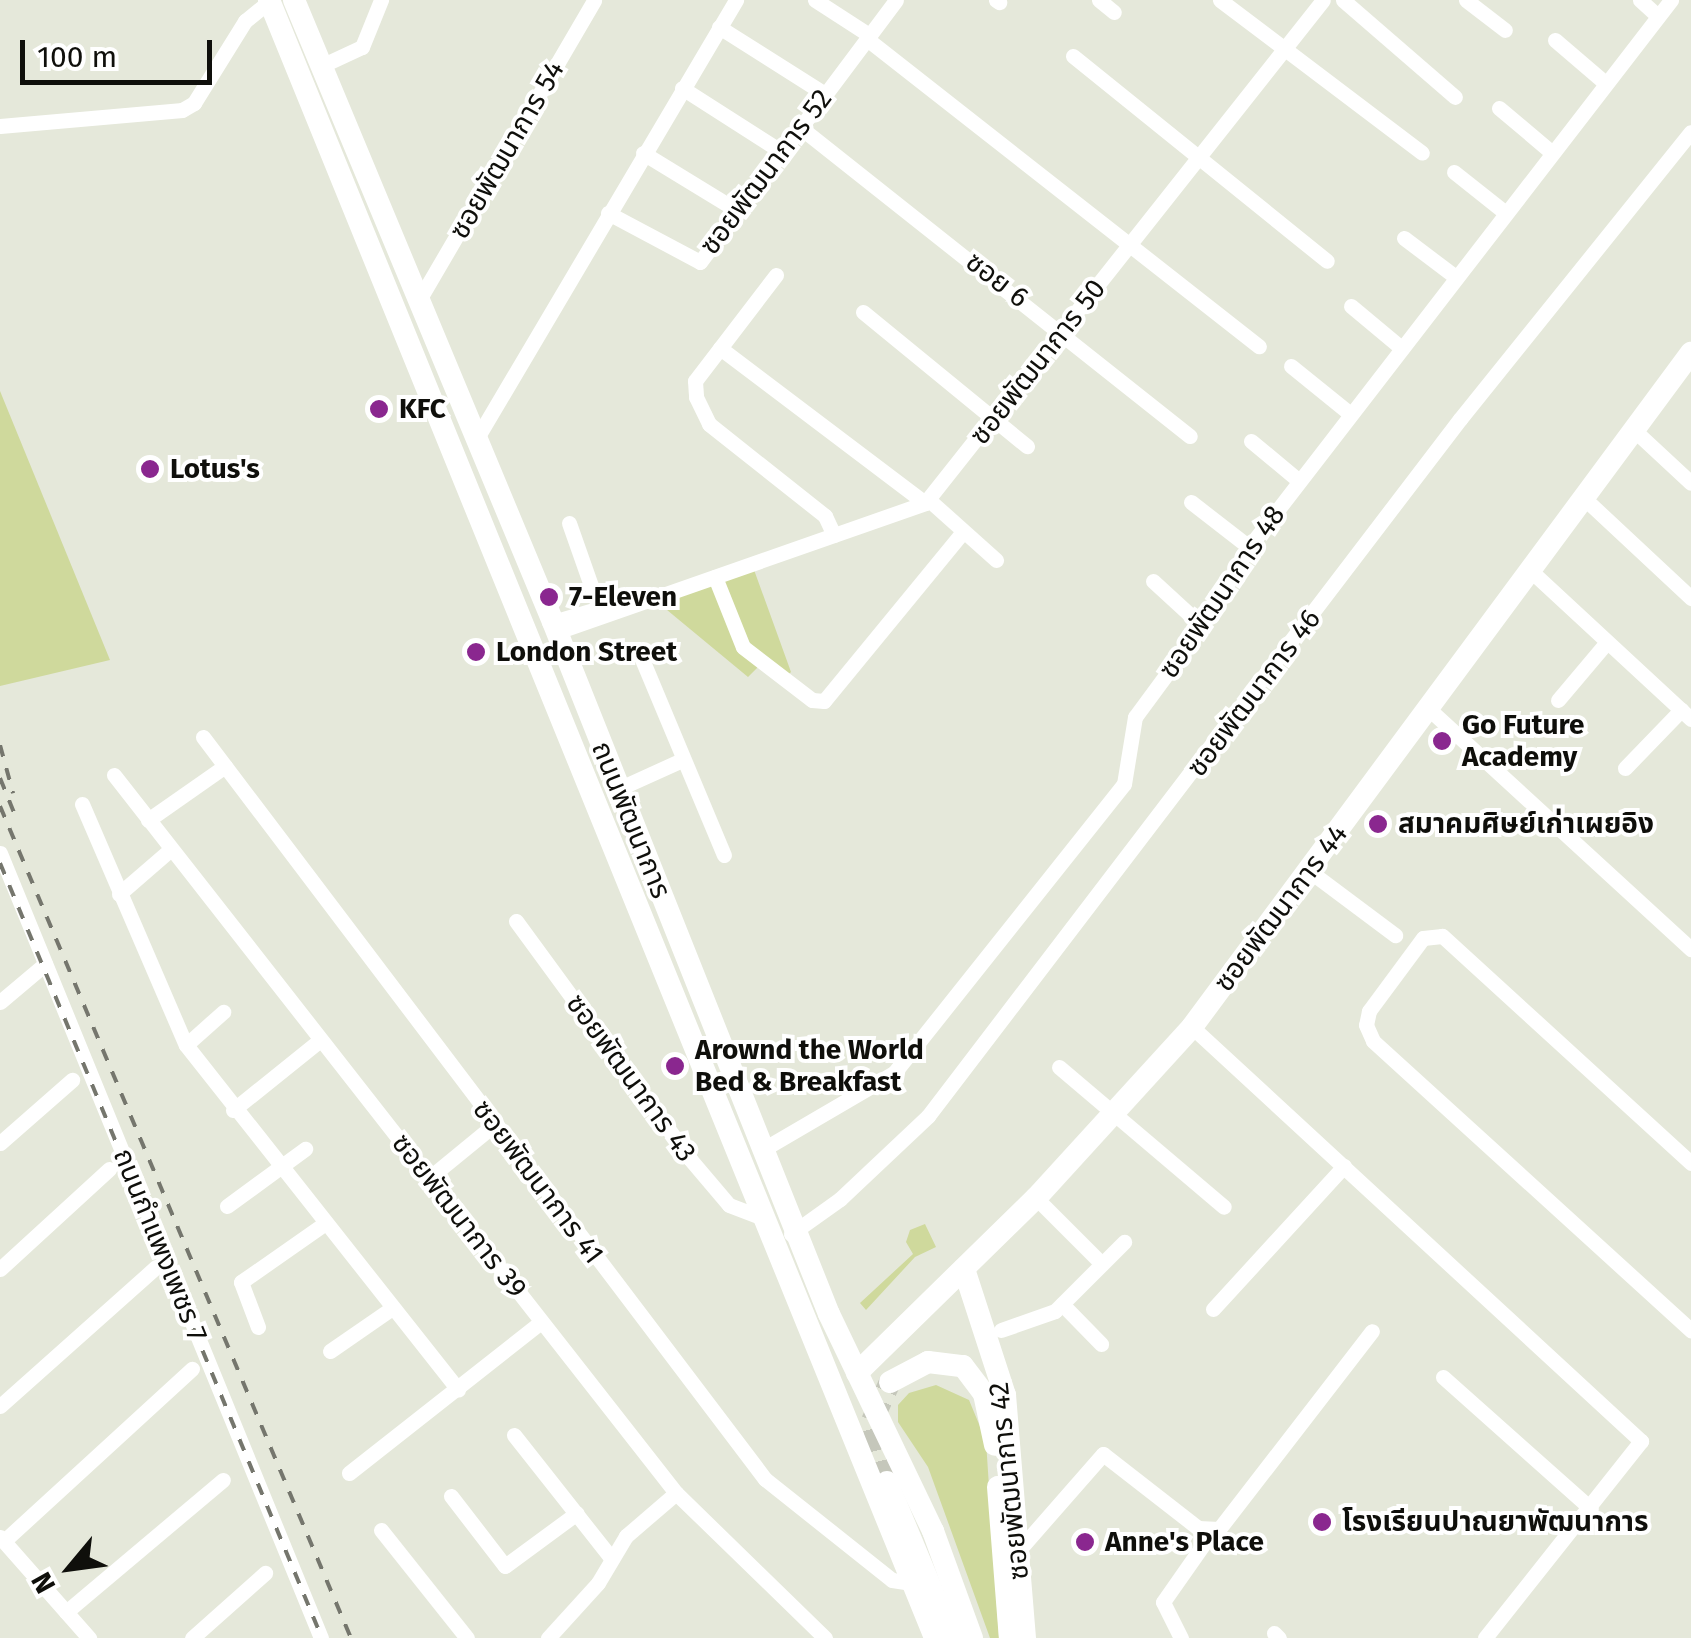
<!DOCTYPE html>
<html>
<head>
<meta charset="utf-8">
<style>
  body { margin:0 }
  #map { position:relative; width:1691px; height:1638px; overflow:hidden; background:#e5e8da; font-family:"Fira Sans","Noto Sans Thai",sans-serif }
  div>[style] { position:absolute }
  .green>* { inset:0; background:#cfd99c }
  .secondary-tunnel>* { height:22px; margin-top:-11px; transform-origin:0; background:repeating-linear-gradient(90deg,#c5c7bb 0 22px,transparent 0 33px) }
  .street>* { height:15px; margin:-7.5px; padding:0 7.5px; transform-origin:7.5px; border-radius:7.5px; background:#fff }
  .secondary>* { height:22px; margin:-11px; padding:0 11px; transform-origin:11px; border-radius:11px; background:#fff }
  .rail>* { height:4px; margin-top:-2px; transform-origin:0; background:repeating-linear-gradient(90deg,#75766d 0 12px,transparent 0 24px) }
  .dots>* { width:28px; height:28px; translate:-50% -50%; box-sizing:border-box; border:5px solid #fff; border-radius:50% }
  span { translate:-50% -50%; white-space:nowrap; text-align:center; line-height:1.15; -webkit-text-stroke:8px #fff; paint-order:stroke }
  .street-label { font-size:28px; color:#0f0f0b }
  .poi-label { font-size:28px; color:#0f0f0b; font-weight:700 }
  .left { translate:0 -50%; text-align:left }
  .north { position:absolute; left:20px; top:1518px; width:100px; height:100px; -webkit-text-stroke:8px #fff; paint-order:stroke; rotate:241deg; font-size:28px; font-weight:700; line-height:40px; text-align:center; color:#0f0f0b }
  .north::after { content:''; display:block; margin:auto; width:35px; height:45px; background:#0f0f0b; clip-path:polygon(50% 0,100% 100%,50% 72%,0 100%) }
  .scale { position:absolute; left:20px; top:40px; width:192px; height:45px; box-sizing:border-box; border:5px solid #0f0f0b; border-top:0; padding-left:12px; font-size:30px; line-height:35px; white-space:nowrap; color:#0f0f0b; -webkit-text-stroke:8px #fff; paint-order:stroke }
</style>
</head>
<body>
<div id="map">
  <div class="green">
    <div style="clip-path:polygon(0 391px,110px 660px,0 686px)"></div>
    <div style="clip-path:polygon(753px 567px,791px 672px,784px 679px,762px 663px,748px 677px,661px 605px,667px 596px)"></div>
    <div style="clip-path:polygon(925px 1224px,936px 1247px,915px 1257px,866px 1310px,860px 1303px,913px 1254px,906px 1242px,910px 1230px)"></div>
    <div style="clip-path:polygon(936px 1385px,969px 1400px,986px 1441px,999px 1638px,990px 1638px,928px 1467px,898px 1422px,898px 1405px,909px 1393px)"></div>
  </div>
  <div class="secondary-tunnel">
    <div style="left:887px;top:1482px;width:63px;rotate:-103.8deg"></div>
    <div style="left:872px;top:1421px;width:43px;rotate:-65.2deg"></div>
  </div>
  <div class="street">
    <div style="left:815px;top:0;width:64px;rotate:32.9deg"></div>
    <div style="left:996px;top:0;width:4px;rotate:34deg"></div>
    <div style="left:1099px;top:0;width:19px;rotate:39deg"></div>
    <div style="left:1220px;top:0;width:253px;rotate:37.1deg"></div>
    <div style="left:1343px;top:0;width:148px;rotate:40.9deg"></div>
    <div style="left:1466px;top:0;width:49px;rotate:37.6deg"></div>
    <div style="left:1640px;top:0;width:24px;rotate:42deg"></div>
    <div style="left:719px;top:27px;width:125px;rotate:32.3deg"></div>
    <div style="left:867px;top:39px;width:498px;rotate:38.1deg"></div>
    <div style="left:1555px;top:40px;width:65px;rotate:40.6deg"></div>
    <div style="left:1073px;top:56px;width:326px;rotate:38.9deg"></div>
    <div style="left:321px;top:66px;width:45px;rotate:-24.9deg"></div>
    <div style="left:362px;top:47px;width:51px;rotate:-68deg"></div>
    <div style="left:682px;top:88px;width:119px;rotate:32.6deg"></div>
    <div style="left:1499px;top:108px;width:67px;rotate:40.1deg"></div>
    <div style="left:0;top:126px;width:183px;rotate:-5deg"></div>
    <div style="left:182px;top:110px;width:14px;rotate:-30deg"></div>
    <div style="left:194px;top:103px;width:97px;rotate:-58.1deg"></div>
    <div style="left:245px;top:21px;width:32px;rotate:-39deg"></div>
    <div style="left:801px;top:128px;width:496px;rotate:38.4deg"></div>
    <div style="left:643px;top:153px;width:111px;rotate:31.4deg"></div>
    <div style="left:1454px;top:172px;width:63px;rotate:38.5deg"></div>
    <div style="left:608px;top:213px;width:104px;rotate:28deg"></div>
    <div style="left:700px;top:262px;width:327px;rotate:-53.2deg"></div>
    <div style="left:1404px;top:238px;width:61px;rotate:37.1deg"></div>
    <div style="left:776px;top:275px;width:133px;rotate:127.4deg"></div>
    <div style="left:695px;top:381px;width:16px;rotate:86deg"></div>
    <div style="left:696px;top:397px;width:30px;rotate:64deg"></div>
    <div style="left:709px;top:424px;width:148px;rotate:38.4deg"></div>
    <div style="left:825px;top:516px;width:21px;rotate:65deg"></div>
    <div style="left:419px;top:300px;width:347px;rotate:-59.7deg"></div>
    <div style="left:1351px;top:306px;width:62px;rotate:39.8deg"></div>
    <div style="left:863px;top:312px;width:212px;rotate:39.3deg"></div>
    <div style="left:720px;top:348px;width:257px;rotate:37.1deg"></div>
    <div style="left:1291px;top:366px;width:75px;rotate:39deg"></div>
    <div style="left:1635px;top:431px;width:76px;rotate:42.9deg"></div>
    <div style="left:477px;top:438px;width:509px;rotate:-59.4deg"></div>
    <div style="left:1251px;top:441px;width:61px;rotate:39.7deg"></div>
    <div style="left:929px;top:500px;width:90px;rotate:41.8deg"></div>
    <div style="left:1586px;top:500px;width:144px;rotate:43deg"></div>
    <div style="left:1191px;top:502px;width:73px;rotate:37.8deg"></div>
    <div style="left:569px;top:523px;width:90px;rotate:70.6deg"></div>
    <div style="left:1531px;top:571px;width:218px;rotate:42.8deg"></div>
    <div style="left:715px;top:577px;width:75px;rotate:68.2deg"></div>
    <div style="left:743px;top:647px;width:87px;rotate:37.5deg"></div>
    <div style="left:812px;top:700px;width:12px;rotate:5deg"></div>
    <div style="left:824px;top:701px;width:216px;rotate:-50.6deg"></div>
    <div style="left:1153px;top:581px;width:67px;rotate:42.6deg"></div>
    <div style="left:553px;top:622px;width:67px;rotate:-16.5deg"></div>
    <div style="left:557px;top:632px;width:390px;rotate:-19.3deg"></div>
    <div style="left:925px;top:503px;width:641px;rotate:-51.65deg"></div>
    <div style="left:639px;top:652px;width:220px;rotate:67.3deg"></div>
    <div style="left:1558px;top:700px;width:76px;rotate:-49.8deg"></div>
    <div style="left:1430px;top:710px;width:354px;rotate:42.5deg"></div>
    <div style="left:203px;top:737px;width:931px;rotate:52.86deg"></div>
    <div style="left:765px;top:1479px;width:162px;rotate:38.5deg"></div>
    <div style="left:892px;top:1580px;width:20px;rotate:9deg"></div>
    <div style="left:1625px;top:768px;width:81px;rotate:-46deg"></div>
    <div style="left:114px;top:775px;width:912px;rotate:51.95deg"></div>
    <div style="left:676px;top:1493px;width:208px;rotate:44.2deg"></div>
    <div style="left:618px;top:789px;width:70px;rotate:-24.4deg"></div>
    <div style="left:82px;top:804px;width:262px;rotate:66.7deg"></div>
    <div style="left:186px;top:1045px;width:439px;rotate:51.7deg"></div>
    <div style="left:148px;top:820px;width:94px;rotate:-35deg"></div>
    <div style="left:0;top:853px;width:848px;rotate:67.76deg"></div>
    <div style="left:1308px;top:870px;width:109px;rotate:36.8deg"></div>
    <div style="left:119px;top:894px;width:69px;rotate:-40.9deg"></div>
    <div style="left:516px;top:921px;width:295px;rotate:53.8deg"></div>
    <div style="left:690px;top:1159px;width:60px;rotate:49.7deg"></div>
    <div style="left:729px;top:1205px;width:33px;rotate:21deg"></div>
    <div style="left:0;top:1002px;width:59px;rotate:-40.2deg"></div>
    <div style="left:1192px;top:1027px;width:611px;rotate:42.68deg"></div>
    <div style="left:1641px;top:1441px;width:251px;rotate:128.4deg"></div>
    <div style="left:186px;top:1045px;width:50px;rotate:-41.7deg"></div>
    <div style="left:1059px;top:1067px;width:216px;rotate:40.3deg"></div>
    <div style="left:233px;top:1110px;width:112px;rotate:-38.8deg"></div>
    <div style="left:0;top:1143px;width:96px;rotate:-41.2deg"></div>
    <div style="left:762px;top:1150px;width:153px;rotate:-30.3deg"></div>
    <div style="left:894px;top:1073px;width:369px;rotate:-51.5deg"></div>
    <div style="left:1124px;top:784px;width:68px;rotate:-80.7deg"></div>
    <div style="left:1135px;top:717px;width:113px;rotate:-53.6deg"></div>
    <div style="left:1202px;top:626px;width:92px;rotate:-59.3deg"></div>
    <div style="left:1249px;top:547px;width:691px;rotate:-52.35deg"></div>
    <div style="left:1691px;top:1163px;width:337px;rotate:-137.6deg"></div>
    <div style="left:1442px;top:936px;width:19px;rotate:174deg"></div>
    <div style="left:1423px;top:938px;width:91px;rotate:126.5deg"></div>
    <div style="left:1369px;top:1011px;width:14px;rotate:102deg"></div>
    <div style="left:1366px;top:1025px;width:17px;rotate:66deg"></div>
    <div style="left:1373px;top:1041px;width:430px;rotate:42.3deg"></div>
    <div style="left:429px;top:1178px;width:85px;rotate:-39.3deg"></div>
    <div style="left:1036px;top:1198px;width:93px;rotate:45deg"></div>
    <div style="left:227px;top:1206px;width:97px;rotate:-36.2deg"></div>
    <div style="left:791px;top:1234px;width:60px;rotate:-35.5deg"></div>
    <div style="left:840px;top:1199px;width:121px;rotate:-43.3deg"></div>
    <div style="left:928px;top:1116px;width:877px;rotate:-52.65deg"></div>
    <div style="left:1460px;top:419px;width:368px;rotate:-51.2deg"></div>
    <div style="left:0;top:1269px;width:148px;rotate:-42.5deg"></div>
    <div style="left:1062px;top:1304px;width:56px;rotate:45.7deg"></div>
    <div style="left:1213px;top:1309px;width:194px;rotate:-47.5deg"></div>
    <div style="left:258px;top:1327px;width:48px;rotate:-110.7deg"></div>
    <div style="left:241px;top:1282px;width:101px;rotate:-34.9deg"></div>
    <div style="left:1001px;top:1330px;width:57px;rotate:-19.4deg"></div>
    <div style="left:1055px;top:1311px;width:98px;rotate:-45deg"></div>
    <div style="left:330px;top:1351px;width:75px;rotate:-34.7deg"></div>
    <div style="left:1443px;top:1377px;width:198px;rotate:41.7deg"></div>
    <div style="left:0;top:1406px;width:209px;rotate:-41.7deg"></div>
    <div style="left:514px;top:1435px;width:158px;rotate:51.7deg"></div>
    <div style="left:349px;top:1473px;width:244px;rotate:-38.2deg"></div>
    <div style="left:451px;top:1496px;width:88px;rotate:52.4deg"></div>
    <div style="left:505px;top:1566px;width:89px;rotate:-36.4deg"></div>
    <div style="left:381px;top:1530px;width:138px;rotate:51.5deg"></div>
    <div style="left:0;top:1537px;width:135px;rotate:48.6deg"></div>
    <div style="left:4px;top:1541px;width:255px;rotate:-42.5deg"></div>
    <div style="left:1018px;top:1551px;width:129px;rotate:-48.8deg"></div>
    <div style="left:1103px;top:1454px;width:120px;rotate:37.9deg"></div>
    <div style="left:1198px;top:1528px;width:21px;rotate:3deg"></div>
    <div style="left:1219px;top:1529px;width:250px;rotate:-52.3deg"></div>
    <div style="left:66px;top:1612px;width:205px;rotate:-40.1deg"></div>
    <div style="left:1274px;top:1633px;width:7px;rotate:45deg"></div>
    <div style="left:192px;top:1638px;width:98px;rotate:-41.7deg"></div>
    <div style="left:548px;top:1638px;width:74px;rotate:-47.7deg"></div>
    <div style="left:598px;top:1583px;width:55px;rotate:-59.2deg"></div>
    <div style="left:626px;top:1536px;width:66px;rotate:-40.7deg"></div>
    <div style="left:1181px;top:1638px;width:40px;rotate:-116.6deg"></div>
    <div style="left:1163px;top:1602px;width:85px;rotate:-55deg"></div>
  </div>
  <div class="secondary">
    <div style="left:269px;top:0;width:1768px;rotate:67.87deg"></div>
    <div style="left:294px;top:0;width:674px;rotate:67.39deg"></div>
    <div style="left:553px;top:622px;width:745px;rotate:68.26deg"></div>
    <div style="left:829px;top:1314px;width:241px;rotate:64.4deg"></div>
    <div style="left:933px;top:1531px;width:114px;rotate:70deg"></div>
    <div style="left:964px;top:1269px;width:133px;rotate:72deg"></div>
    <div style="left:1005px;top:1395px;width:244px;rotate:85.3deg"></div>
    <div style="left:857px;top:1373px;width:250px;rotate:-44.4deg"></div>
    <div style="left:1036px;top:1198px;width:231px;rotate:-47.6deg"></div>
    <div style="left:1192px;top:1027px;width:839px;rotate:-53.49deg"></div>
    <div style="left:890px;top:1382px;width:43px;rotate:-27.8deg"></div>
    <div style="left:928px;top:1362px;width:35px;rotate:7deg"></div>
    <div style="left:963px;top:1366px;width:35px;rotate:53deg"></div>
    <div style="left:984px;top:1394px;width:52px;rotate:77.8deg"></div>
    <div style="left:887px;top:1482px;width:169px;rotate:67.4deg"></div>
    <div style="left:998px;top:1487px;width:151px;rotate:85.5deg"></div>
  </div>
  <div class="rail">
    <div style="left:0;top:745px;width:50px;rotate:74.8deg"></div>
    <div style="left:0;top:778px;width:45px;rotate:68deg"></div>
    <div style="left:0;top:806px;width:903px;rotate:67.13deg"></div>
    <div style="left:0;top:863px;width:839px;rotate:67.44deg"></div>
  </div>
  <div class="dots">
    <div style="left:379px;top:409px;background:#8a278f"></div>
    <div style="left:150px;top:469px;background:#8a278f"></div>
    <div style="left:549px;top:597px;background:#8a278f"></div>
    <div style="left:476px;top:652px;background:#8a278f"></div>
    <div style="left:1442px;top:741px;background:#8a278f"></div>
    <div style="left:1378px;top:824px;background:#8a278f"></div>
    <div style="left:675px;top:1066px;background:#8a278f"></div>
    <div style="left:1322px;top:1522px;background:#8a278f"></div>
    <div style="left:1085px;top:1542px;background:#8a278f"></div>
  </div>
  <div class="street-label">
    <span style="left:507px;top:150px;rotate:-60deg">ซอยพัฒนาการ 54</span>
    <span style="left:766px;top:172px;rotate:-53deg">ซอยพัฒนาการ 52</span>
    <span style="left:997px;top:280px;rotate:38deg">ซอย 6</span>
    <span style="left:1038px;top:362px;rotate:-52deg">ซอยพัฒนาการ 50</span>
    <span style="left:1222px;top:592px;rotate:-56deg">ซอยพัฒนาการ 48</span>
    <span style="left:1254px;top:693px;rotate:-53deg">ซอยพัฒนาการ 46</span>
    <span style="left:631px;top:820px;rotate:68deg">ถนนพัฒนาการ</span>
    <span style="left:1281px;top:908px;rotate:-53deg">ซอยพัฒนาการ 44</span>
    <span style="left:631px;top:1078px;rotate:54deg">ซอยพัฒนาการ 43</span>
    <span style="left:538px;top:1182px;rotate:53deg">ซอยพัฒนาการ 41</span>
    <span style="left:459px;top:1216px;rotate:52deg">ซอยพัฒนาการ 39</span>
    <span style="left:160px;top:1245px;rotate:68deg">ถนนกำแพงเพชร 7</span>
    <span style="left:1009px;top:1481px;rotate:-96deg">ซอยพัฒนาการ 42</span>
  </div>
  <div class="poi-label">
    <span class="left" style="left:399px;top:409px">KFC</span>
    <span class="left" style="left:170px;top:469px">Lotus's</span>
    <span class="left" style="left:569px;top:597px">7-Eleven</span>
    <span class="left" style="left:496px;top:652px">London Street</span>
    <span class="left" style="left:1462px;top:741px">Go Future<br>Academy</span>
    <span class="left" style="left:1398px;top:824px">สมาคมศิษย์เก่าเผยอิง</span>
    <span class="left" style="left:695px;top:1066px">Arownd the World<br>Bed &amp; Breakfast</span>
    <span class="left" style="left:1342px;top:1522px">โรงเรียนปาณยาพัฒนาการ</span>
    <span class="left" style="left:1105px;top:1542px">Anne's Place</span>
  </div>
  <div class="north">N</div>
  <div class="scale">100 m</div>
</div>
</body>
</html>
